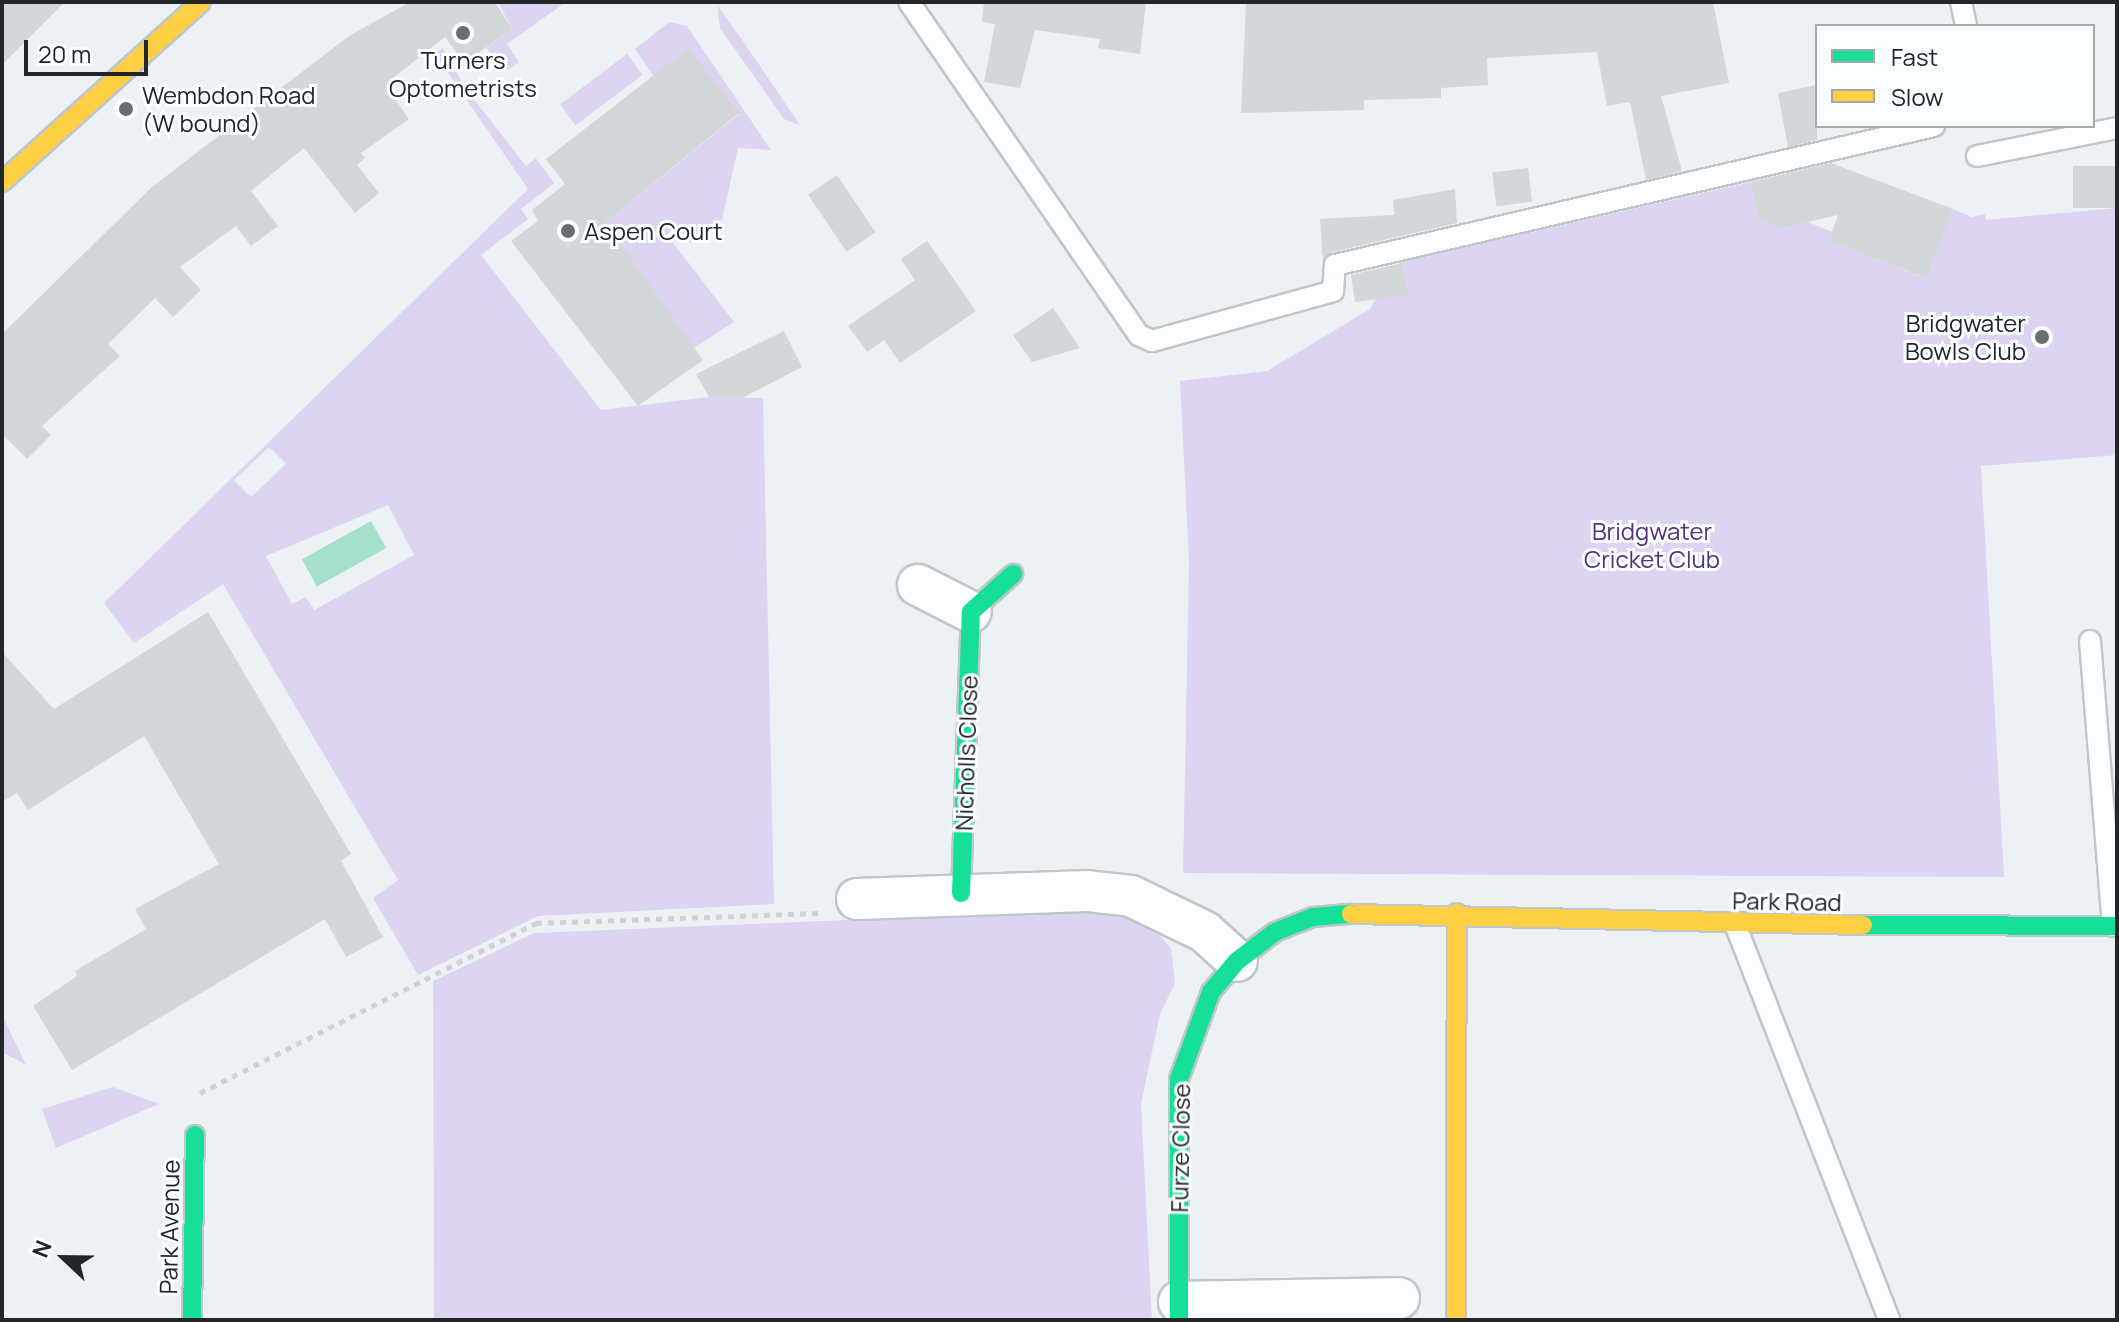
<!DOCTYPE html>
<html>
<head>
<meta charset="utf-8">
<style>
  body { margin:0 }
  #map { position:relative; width:2119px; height:1322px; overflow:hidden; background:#ebf1f5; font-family:Manrope,sans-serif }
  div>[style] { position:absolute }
  .green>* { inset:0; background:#ddd4f1; transform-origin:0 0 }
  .water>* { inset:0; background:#a4e0cb; transform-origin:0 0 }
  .building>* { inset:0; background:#d2d7d9; transform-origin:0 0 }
  .path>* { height:5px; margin-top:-2.5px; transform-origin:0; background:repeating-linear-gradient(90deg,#d1d2d4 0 6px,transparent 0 12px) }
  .roads { filter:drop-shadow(2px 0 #c1c6c8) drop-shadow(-2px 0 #c1c6c8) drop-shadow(0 2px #c1c6c8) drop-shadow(0 -2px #c1c6c8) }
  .lane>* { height:20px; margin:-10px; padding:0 10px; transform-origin:10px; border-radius:10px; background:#fcfdfe }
  .street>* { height:40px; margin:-20px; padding:0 20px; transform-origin:20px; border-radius:20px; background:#fcfdfe }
  .fast>* { height:18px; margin:-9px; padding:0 9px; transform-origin:9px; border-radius:9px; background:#16e098 }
  .slow>* { height:18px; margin:-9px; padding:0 9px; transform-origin:9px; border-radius:9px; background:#ffcf43 }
  .dots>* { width:22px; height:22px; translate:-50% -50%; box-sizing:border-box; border:4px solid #fbfeff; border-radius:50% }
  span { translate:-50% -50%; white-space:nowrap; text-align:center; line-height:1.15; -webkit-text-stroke:6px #fbfeff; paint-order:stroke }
  .poi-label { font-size:24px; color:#222629 }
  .left { translate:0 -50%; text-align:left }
  .right { translate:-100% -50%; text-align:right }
  .park-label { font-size:24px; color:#55307b }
  .street-label { font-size:24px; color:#222629 }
  .frame { position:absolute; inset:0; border:4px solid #222629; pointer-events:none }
  .legend { position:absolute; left:1815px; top:24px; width:280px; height:104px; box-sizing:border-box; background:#fbfeff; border:2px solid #a4a8a9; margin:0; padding:10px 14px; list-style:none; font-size:24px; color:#222629 }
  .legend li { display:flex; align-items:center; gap:16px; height:40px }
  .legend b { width:40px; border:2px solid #a4a8a9 }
  .north { position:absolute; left:24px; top:1218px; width:80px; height:80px; -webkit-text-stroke:6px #fbfeff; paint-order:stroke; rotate:292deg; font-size:22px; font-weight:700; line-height:32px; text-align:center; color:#222629 }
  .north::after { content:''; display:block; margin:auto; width:28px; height:36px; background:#222629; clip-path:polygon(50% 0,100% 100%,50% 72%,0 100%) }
  .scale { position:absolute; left:24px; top:40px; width:124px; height:36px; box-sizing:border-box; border:4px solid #222629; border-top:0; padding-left:10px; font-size:24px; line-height:28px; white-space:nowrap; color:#222629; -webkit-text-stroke:6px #fbfeff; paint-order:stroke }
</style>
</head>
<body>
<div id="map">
  <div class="green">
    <div style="clip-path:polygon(498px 2px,566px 2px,507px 44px,519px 62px,508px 70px,486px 48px,512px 29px)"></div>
    <div style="clip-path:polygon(717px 5px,743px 41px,800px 125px,784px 119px,720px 28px)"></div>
    <div style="clip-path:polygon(669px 22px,687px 26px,771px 150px,738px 148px,722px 220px,690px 243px,678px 227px,667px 235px,734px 322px,694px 348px,606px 222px,739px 114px,689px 48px,654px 77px,635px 49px)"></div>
    <div style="clip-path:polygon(evenodd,443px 48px,465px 88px,526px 166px,536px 158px,554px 183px,521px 209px,528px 219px,481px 255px,601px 410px,709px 397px,763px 398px,774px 904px,538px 916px,418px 975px,373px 898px,398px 880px,223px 584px,134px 643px,104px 603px,528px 189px,435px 54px,443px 48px,269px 447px,286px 464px,251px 497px,234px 480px,269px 447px,443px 48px,388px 505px,414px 555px,314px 610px,306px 597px,292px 604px,266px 556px,388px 505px)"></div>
    <div style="left:627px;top:54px;width:26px;height:84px;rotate:53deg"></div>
    <div style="clip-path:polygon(1751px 182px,1759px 218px,1779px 229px,1808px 222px,1832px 232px,1829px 241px,1925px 278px,1953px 209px,1972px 217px,1985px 214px,1986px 220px,2117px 208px,2117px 455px,1981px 466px,2004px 877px,1183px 873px,1189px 562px,1180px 381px,1267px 371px,1370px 309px,1375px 299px,1407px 294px,1402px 262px)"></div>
    <div style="clip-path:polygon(1115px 909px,1150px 923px,1171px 949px,1175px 983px,1160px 1014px,1141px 1104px,1152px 1320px,434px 1320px,433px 981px,534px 933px)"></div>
    <div style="clip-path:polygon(2px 1015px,26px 1065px,2px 1052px)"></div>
    <div style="clip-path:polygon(113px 1087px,159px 1104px,56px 1148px,42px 1109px)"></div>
  </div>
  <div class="water">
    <div style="left:371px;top:521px;width:31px;height:79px;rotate:61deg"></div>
  </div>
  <div class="building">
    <div style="clip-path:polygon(2px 2px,65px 2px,2px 65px)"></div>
    <div style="clip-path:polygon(410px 2px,495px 2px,512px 29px,464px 63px,445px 37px,393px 78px,386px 86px,409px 119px,361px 153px,365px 158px,357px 165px,379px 193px,355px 213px,304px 148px,251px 191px,278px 226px,251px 246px,236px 226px,180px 267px,201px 290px,173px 317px,155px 298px,108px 344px,120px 356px,42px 426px,51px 435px,27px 459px,2px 434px,2px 334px,152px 187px,349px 36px)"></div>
    <div style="clip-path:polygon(984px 2px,1146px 2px,1140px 54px,1098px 48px,1100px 39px,1035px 30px,1020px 88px,984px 82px,995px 24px,982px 22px)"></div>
    <div style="clip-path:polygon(1246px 2px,1713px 2px,1729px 83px,1661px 96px,1682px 171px,1646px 180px,1630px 102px,1607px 106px,1597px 52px,1487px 58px,1488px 85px,1441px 88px,1441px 98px,1364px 100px,1364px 110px,1241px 113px)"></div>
    <div style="clip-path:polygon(689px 48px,739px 113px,606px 222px,703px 360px,638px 406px,511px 241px,538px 221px,532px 210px,565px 184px,546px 159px)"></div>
    <div style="clip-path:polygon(1817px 85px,1817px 140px,1788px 147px,1778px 93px)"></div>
    <div style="clip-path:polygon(1831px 163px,1953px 209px,1926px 278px,1829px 241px,1838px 215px,1779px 229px,1759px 218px,1751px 182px)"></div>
    <div style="left:2117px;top:166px;width:42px;height:44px;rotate:90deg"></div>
    <div style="left:1528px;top:168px;width:34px;height:36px;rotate:83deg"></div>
    <div style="left:837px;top:175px;width:69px;height:35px;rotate:56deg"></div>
    <div style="clip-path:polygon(1455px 189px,1457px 223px,1332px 252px,1323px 261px,1320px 219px,1394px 215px,1393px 200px)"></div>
    <div style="clip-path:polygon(927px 241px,976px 311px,900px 363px,884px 340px,867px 352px,848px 326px,915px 280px,901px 259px)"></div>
    <div style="clip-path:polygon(1402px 263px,1408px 295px,1355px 302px,1351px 275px)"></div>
    <div style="clip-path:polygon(1053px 308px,1080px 348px,1032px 362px,1013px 335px)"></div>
    <div style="clip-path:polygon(784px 331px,802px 367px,742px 398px,709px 397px,696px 374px)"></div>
    <div style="clip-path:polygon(208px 612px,351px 854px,341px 861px,383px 937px,346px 957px,325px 919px,72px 1070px,33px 1006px,77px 976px,75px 971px,146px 929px,135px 909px,219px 864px,144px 736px,28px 810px,17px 793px,2px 802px,2px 652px,54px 709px)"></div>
  </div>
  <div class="path">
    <div style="left:200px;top:1093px;width:377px;rotate:-26.8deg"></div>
    <div style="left:536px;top:923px;width:285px;rotate:-2deg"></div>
  </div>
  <div class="roads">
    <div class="lane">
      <div style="left:909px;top:2px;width:405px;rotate:55.4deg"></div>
      <div style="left:1139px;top:335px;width:14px;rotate:25deg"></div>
      <div style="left:1152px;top:341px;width:188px;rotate:-15.4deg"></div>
      <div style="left:1333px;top:291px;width:26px;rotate:-86deg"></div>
      <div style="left:1335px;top:265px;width:615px;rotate:-13.06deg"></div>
      <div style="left:1961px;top:2px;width:25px;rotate:78deg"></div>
      <div style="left:1977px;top:156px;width:143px;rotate:-11.3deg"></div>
      <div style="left:2090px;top:641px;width:286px;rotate:85.4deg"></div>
      <div style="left:1735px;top:924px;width:425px;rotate:68.7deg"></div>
    </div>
    <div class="street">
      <div style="left:918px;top:585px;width:59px;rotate:27deg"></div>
      <div style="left:857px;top:899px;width:230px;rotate:-2deg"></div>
      <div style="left:1087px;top:891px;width:44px;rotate:6.5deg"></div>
      <div style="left:1131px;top:896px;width:82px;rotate:25.9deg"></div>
      <div style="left:1205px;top:932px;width:43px;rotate:42.2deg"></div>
      <div style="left:1179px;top:1302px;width:220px;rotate:-1deg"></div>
    </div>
    <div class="fast">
      <div style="left:961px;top:893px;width:281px;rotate:-88deg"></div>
      <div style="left:971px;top:612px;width:57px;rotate:-42.1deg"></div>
      <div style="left:1863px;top:925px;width:254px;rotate:0.2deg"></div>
      <div style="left:192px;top:1320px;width:185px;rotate:-89.1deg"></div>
      <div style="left:1179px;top:1320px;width:241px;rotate:-90deg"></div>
      <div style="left:1179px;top:1079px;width:93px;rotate:-69.8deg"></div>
      <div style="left:1211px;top:992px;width:40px;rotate:-50deg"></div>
      <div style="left:1237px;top:961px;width:48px;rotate:-37.3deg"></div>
      <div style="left:1275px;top:932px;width:41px;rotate:-21.5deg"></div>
      <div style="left:1313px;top:917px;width:38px;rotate:-5deg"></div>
    </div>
    <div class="slow">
      <div style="left:2px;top:182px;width:268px;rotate:-42.1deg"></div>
      <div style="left:1351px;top:914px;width:512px;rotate:1.23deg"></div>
      <div style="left:1456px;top:1320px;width:407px;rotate:-89.9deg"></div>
    </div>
  </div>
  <div class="dots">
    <div style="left:463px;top:33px;background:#686d70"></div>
    <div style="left:126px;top:109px;background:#686d70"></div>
    <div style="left:568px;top:231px;background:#686d70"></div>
    <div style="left:2042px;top:337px;background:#686d70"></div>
  </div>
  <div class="poi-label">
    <span style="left:463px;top:74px">Turners<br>Optometrists</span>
    <span class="left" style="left:142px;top:109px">Wembdon Road<br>(W bound)</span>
    <span class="left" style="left:584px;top:231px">Aspen Court</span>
    <span class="right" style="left:2026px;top:337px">Bridgwater<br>Bowls Club</span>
  </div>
  <div class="park-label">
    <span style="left:1652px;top:545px">Bridgwater<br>Cricket Club</span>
  </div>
  <div class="street-label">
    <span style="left:966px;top:753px;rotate:-88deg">Nicholls Close</span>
    <span style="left:1787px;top:901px;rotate:1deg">Park Road</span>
    <span style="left:1180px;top:1148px;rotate:-89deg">Furze Close</span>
    <span style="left:169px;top:1227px;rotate:-89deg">Park Avenue</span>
  </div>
  <div class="frame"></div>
  <ul class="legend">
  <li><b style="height:10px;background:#16e098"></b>Fast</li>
  <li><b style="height:10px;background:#ffcf43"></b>Slow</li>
  </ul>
  <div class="north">N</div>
  <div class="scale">20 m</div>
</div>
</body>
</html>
